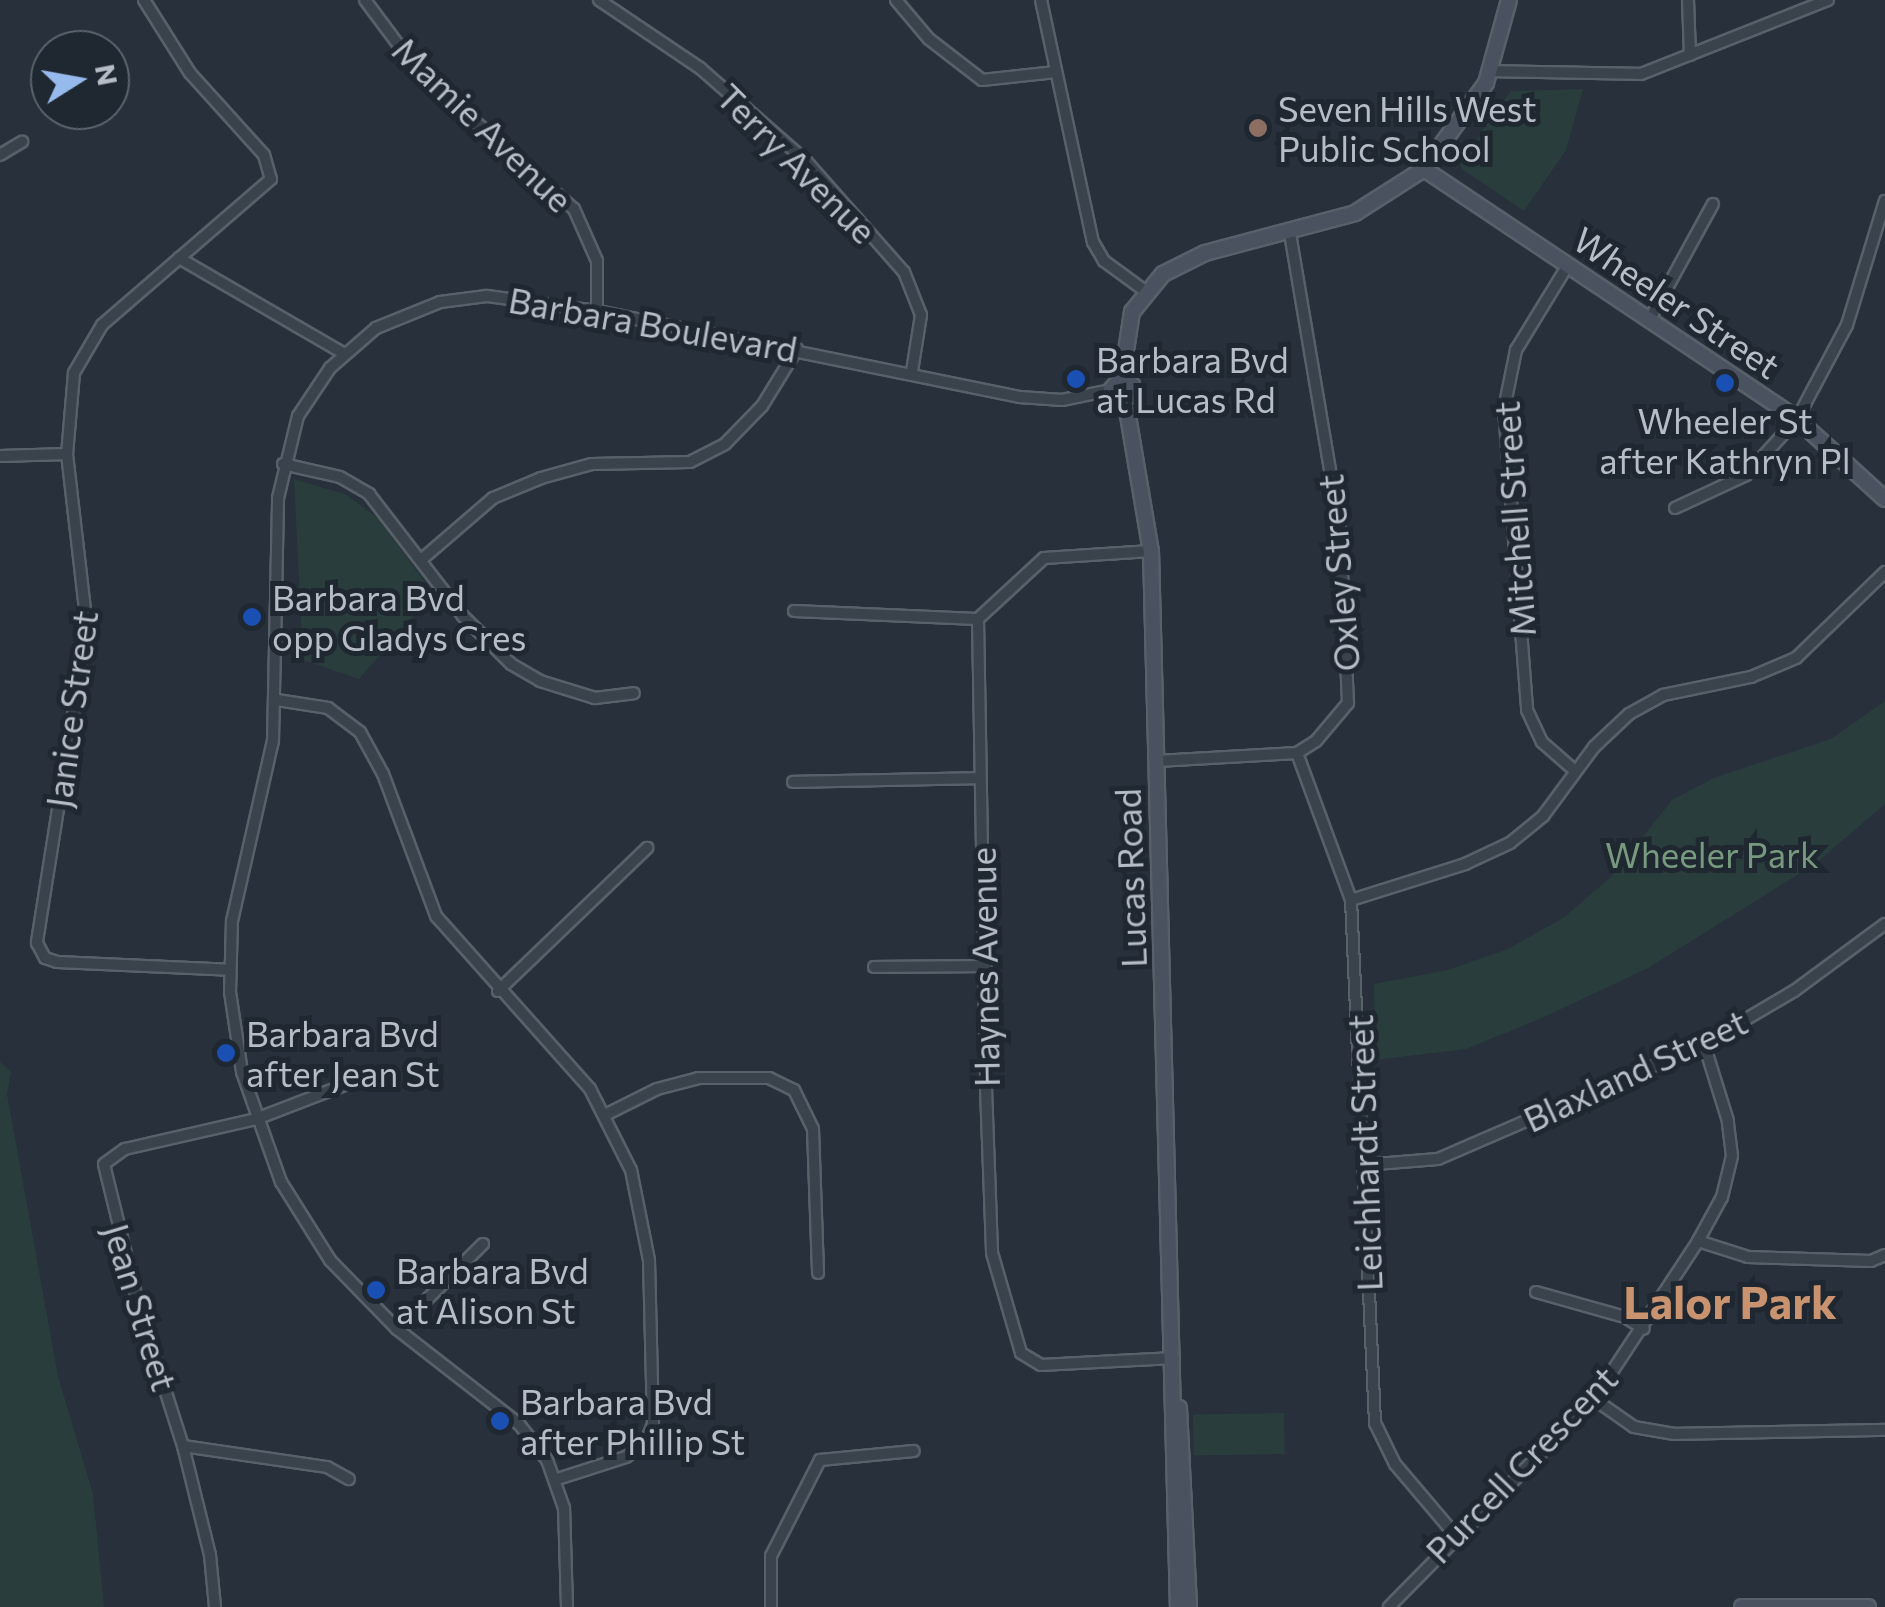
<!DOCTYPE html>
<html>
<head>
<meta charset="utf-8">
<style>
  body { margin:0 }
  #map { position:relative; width:1885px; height:1607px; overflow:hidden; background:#27303b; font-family:Commissioner,sans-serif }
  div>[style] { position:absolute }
  .green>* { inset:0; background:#2a3d3d; transform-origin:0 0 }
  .roads { filter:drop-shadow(2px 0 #58606a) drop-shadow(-2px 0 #58606a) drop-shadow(0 2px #58606a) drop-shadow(0 -2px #58606a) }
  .street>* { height:10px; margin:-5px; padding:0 5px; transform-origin:5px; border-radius:5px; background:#3a424c }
  .secondary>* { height:14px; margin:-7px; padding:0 7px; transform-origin:7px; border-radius:7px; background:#49525e }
  .dots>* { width:28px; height:28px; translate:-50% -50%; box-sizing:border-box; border:5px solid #1f2731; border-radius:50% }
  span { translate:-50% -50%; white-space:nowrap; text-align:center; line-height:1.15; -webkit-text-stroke:10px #1f2731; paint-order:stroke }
  .poi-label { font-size:35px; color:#b6bdc7 }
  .left { translate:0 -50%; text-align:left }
  .street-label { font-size:35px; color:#b6bdc7 }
  .park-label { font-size:35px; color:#779a7e }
  .district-label { font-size:45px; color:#c9936f; font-weight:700 }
  .north { position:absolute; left:30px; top:30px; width:100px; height:100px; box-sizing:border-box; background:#1f2731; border:2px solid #5b636d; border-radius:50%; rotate:79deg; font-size:28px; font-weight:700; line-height:40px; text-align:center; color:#b6bdc7 }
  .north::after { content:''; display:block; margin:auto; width:35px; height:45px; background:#96baec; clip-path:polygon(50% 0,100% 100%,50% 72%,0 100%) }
</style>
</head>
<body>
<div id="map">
  <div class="green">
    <div style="clip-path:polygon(1583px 89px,1566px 150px,1524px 211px,1462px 169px,1460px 162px,1511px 91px)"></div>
    <div style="clip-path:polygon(294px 479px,345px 494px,378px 518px,433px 593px,359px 679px,303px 660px)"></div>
    <div style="clip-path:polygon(1885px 701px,1885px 804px,1815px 864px,1648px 968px,1544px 1017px,1466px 1049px,1375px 1060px,1374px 984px,1448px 970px,1508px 949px,1563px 918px,1611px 877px,1672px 800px,1714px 778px,1831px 739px)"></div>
    <div style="clip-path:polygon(0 1062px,11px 1072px,7px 1094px,58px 1376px,93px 1494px,104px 1607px,0 1607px)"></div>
    <div style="left:1284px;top:1413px;width:41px;height:91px;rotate:89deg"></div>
  </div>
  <div class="roads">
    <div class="street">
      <div style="left:144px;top:0;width:86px;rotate:57.8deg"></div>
      <div style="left:190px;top:73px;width:110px;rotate:47.9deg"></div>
      <div style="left:264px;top:155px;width:25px;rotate:74deg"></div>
      <div style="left:271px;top:179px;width:223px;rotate:139.2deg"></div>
      <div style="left:102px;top:325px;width:56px;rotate:120.3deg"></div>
      <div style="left:74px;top:373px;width:81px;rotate:94.9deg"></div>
      <div style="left:67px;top:454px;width:173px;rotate:83.4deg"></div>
      <div style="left:87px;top:626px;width:321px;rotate:99deg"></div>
      <div style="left:37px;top:943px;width:17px;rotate:62deg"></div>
      <div style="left:45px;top:958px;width:13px;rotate:18deg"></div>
      <div style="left:57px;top:962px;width:173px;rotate:2.6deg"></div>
      <div style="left:365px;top:0;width:89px;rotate:53.3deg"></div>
      <div style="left:418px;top:71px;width:208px;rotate:41.5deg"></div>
      <div style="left:574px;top:209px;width:57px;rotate:66.1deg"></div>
      <div style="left:597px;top:261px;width:50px;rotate:90deg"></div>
      <div style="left:599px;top:0;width:122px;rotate:34deg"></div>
      <div style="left:700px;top:68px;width:141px;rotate:41.3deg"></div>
      <div style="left:806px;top:161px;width:148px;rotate:48.6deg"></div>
      <div style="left:904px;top:272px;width:46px;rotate:68.4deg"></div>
      <div style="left:921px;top:315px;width:57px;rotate:99.1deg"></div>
      <div style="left:896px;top:0;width:51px;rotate:49.8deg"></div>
      <div style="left:929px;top:39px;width:67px;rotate:37.7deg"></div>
      <div style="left:982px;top:80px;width:74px;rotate:-6.2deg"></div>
      <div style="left:1041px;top:0;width:248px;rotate:77.9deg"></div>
      <div style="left:1093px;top:242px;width:22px;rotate:60deg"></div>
      <div style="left:1104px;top:261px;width:51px;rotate:36.2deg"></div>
      <div style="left:1688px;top:0;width:55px;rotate:87.9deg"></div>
      <div style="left:1491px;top:71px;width:150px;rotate:1.1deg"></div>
      <div style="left:1641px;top:74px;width:201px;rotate:-21.6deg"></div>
      <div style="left:0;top:155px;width:26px;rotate:-31deg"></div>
      <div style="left:179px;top:258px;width:190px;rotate:30.1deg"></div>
      <div style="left:1568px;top:265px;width:100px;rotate:121.5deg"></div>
      <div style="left:1516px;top:350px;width:60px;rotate:101.5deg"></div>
      <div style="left:1504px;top:409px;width:302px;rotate:85.6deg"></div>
      <div style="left:1527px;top:710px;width:35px;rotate:65deg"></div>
      <div style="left:1542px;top:742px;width:44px;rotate:41.3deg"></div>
      <div style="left:1650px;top:319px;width:131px;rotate:-61.3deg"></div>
      <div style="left:0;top:456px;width:67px;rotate:-1.7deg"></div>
      <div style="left:283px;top:464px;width:58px;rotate:12.8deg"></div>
      <div style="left:340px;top:477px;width:34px;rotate:30deg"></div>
      <div style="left:369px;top:494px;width:154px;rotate:52.4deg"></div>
      <div style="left:463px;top:616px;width:68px;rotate:45deg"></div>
      <div style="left:511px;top:664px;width:34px;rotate:30deg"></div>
      <div style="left:540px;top:681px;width:58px;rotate:17.2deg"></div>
      <div style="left:595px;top:698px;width:39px;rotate:-7deg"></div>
      <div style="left:1675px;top:508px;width:78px;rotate:-24.9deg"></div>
      <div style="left:1746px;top:475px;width:76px;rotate:-47.7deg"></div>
      <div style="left:1797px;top:419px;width:106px;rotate:-62deg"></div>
      <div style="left:1847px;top:325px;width:130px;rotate:-73deg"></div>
      <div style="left:1151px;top:551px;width:107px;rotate:176.3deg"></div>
      <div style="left:1044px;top:558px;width:90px;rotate:137.3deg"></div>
      <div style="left:978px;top:619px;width:469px;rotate:89deg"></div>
      <div style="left:986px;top:1088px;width:165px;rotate:87.9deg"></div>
      <div style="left:992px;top:1253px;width:104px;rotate:73.8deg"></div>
      <div style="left:1021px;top:1353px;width:23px;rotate:31deg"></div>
      <div style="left:1041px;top:1365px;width:133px;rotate:-3deg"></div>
      <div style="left:421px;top:560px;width:95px;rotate:-40.7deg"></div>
      <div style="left:493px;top:498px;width:52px;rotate:-22.6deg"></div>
      <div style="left:541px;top:478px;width:53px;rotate:-15.4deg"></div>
      <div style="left:592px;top:464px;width:98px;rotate:-1.2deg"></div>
      <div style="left:690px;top:462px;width:39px;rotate:-27deg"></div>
      <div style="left:725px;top:444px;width:53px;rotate:-45.8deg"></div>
      <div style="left:762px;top:406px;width:67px;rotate:-58.4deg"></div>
      <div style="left:794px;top:611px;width:184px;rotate:2.5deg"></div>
      <div style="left:277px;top:700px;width:52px;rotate:8.9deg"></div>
      <div style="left:328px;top:708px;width:40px;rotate:37deg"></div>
      <div style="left:360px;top:732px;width:48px;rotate:61.3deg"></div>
      <div style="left:383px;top:774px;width:152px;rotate:69.5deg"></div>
      <div style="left:436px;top:916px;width:232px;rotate:48.3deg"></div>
      <div style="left:590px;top:1089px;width:91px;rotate:63.2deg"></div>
      <div style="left:631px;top:1170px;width:92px;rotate:78.7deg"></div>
      <div style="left:649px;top:1260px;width:164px;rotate:88.6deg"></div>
      <div style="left:653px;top:1424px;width:22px;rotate:112deg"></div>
      <div style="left:645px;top:1444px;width:23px;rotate:146deg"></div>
      <div style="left:626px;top:1457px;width:72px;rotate:162.3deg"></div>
      <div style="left:1297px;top:753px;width:157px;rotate:69.8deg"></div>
      <div style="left:1351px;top:900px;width:524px;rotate:87.37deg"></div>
      <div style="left:1375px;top:1423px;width:46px;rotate:64deg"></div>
      <div style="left:1395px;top:1464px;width:94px;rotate:49.7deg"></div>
      <div style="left:1157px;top:761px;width:140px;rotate:-3.3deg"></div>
      <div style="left:1297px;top:753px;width:22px;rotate:-32deg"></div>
      <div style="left:1316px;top:741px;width:50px;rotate:-49.9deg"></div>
      <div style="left:1348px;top:703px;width:174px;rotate:-92.6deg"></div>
      <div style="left:1340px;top:529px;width:299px;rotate:-99.6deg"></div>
      <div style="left:793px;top:782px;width:187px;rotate:-1.2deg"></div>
      <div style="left:1351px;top:900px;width:120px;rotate:-17.5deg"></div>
      <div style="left:1465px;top:864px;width:50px;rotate:-25deg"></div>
      <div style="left:1510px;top:843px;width:43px;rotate:-39.3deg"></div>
      <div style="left:1543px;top:816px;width:86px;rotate:-53.5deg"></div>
      <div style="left:1594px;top:747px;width:48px;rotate:-43.3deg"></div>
      <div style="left:1629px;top:714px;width:39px;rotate:-29deg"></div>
      <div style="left:1663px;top:695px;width:90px;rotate:-11.6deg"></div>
      <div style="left:1751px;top:677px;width:49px;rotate:-22.9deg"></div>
      <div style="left:1796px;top:658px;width:124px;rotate:-44deg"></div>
      <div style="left:874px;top:967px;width:112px;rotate:-0.5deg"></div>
      <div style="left:498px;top:991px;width:207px;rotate:-43.8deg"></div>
      <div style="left:607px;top:1114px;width:56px;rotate:-26.6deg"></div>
      <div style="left:657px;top:1089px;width:43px;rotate:-14.7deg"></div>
      <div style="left:699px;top:1078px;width:70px"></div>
      <div style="left:769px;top:1078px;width:28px;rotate:26deg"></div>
      <div style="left:794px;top:1090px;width:43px;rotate:64deg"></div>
      <div style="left:813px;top:1129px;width:144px;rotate:88deg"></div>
      <div style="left:1364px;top:1165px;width:74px;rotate:-4.6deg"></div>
      <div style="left:1438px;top:1159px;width:290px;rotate:-23.4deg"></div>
      <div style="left:1704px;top:1044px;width:104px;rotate:-30.5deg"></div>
      <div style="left:1794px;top:991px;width:113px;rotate:-36.4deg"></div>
      <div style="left:1698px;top:1241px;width:52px;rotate:17.7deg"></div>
      <div style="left:1748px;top:1257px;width:123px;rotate:1.9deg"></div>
      <div style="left:1871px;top:1261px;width:15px;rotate:-23deg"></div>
      <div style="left:1536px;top:1292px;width:92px;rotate:15.7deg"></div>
      <div style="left:1625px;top:1317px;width:22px;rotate:32deg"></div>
      <div style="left:397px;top:1329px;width:121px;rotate:-44.7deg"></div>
      <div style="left:1594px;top:1399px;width:49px;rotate:35deg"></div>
      <div style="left:1634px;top:1427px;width:41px;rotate:9.9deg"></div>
      <div style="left:1674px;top:1434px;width:211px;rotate:-1.1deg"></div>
      <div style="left:183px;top:1446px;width:146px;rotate:8.3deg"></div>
      <div style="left:327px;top:1467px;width:25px;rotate:29deg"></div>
      <div style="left:215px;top:1607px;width:52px;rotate:-95.5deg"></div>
      <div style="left:210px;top:1555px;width:112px;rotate:-103.9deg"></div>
      <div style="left:183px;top:1446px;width:142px;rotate:-107.7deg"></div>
      <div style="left:140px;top:1311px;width:151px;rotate:-103.8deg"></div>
      <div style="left:104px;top:1164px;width:26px;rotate:-36deg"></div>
      <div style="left:125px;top:1149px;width:134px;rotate:-12.9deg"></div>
      <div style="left:256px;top:1119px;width:115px;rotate:-21deg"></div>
      <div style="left:567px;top:1607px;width:99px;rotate:-91.7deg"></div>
      <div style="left:564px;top:1508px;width:51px;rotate:-109.5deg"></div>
      <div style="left:547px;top:1460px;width:46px;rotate:-127.9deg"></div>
      <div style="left:519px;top:1424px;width:155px;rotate:-142.1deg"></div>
      <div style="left:397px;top:1329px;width:96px;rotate:-134.2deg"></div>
      <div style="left:330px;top:1260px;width:92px;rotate:-122.1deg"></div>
      <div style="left:281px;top:1182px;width:117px;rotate:-109.5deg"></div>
      <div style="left:242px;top:1072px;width:81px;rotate:-98.5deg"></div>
      <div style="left:230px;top:992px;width:71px;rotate:-88.4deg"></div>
      <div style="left:232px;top:921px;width:185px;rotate:-77.2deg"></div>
      <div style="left:273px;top:741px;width:243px;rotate:-88.8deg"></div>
      <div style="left:278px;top:498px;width:84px;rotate:-76.3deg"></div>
      <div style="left:298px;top:416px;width:58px;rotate:-56.3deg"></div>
      <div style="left:330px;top:368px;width:61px;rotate:-41deg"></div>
      <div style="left:376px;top:328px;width:69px;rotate:-22.1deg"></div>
      <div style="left:440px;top:302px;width:47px;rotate:-7.3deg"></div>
      <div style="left:487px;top:296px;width:111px;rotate:7.8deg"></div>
      <div style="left:597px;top:311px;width:432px;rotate:11.5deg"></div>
      <div style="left:1020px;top:397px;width:42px;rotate:4.1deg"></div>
      <div style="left:1062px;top:400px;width:50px;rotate:-11.5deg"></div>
      <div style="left:771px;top:1607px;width:51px;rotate:-90deg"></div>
      <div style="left:771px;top:1556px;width:108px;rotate:-63deg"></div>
      <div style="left:820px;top:1460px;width:94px;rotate:-5.5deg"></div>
      <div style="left:1389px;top:1607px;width:292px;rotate:-45.4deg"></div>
      <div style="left:1594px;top:1399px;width:189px;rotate:-56.6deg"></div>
      <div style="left:1698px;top:1241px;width:50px;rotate:-61.4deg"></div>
      <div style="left:1722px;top:1197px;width:42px;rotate:-76.3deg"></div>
      <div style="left:1732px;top:1156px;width:35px;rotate:-97deg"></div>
      <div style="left:1728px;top:1121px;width:81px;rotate:-107.3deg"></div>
    </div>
    <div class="secondary">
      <div style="left:1424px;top:169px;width:449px;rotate:33.8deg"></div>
      <div style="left:1797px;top:419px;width:119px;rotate:42.3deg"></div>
      <div style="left:1122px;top:377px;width:66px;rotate:-81.3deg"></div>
      <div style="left:1132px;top:312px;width:49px;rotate:-50.8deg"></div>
      <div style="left:1163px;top:274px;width:47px;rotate:-26.6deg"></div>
      <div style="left:1205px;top:253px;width:155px;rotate:-14.9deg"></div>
      <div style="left:1355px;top:213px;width:82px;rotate:-32.5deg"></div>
      <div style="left:1424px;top:169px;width:106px;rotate:-54.2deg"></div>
      <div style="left:1486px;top:83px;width:86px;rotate:-74.5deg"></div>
      <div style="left:1122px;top:377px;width:17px;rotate:130deg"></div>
      <div style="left:1111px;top:390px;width:16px;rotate:30deg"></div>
      <div style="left:1122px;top:377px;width:13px;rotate:39deg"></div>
      <div style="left:1132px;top:385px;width:15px;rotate:118deg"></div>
      <div style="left:1125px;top:398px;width:155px;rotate:80.4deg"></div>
      <div style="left:1151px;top:551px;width:1056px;rotate:88.54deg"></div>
      <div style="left:1179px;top:1408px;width:199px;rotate:87.1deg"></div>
      <div style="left:1742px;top:1607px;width:126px"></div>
    </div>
  </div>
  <div class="dots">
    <div style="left:1258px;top:128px;background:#8d6e63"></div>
    <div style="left:1076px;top:379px;background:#1a4fb4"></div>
    <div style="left:1725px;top:383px;background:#1a4fb4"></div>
    <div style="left:252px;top:617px;background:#1a4fb4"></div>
    <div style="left:226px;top:1053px;background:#1a4fb4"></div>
    <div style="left:376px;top:1290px;background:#1a4fb4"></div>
    <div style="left:500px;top:1421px;background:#1a4fb4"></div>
  </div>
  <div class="poi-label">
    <span class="left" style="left:1278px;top:128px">Seven Hills West<br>Public School</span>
    <span class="left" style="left:1096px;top:379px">Barbara Bvd<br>at Lucas Rd</span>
    <span style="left:1725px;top:440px">Wheeler St<br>after Kathryn Pl</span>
    <span class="left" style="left:272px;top:617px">Barbara Bvd<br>opp Gladys Cres</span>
    <span class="left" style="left:246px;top:1053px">Barbara Bvd<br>after Jean St</span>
    <span class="left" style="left:396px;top:1290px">Barbara Bvd<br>at Alison St</span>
    <span class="left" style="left:520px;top:1421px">Barbara Bvd<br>after Phillip St</span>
  </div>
  <div class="street-label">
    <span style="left:483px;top:124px;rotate:44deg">Mamie Avenue</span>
    <span style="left:797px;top:163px;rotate:45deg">Terry Avenue</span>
    <span style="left:1677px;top:302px;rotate:34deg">Wheeler Street</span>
    <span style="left:653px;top:324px;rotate:10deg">Barbara Boulevard</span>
    <span style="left:1514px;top:519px;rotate:-94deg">Mitchell Street</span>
    <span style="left:1338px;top:573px;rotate:-95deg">Oxley Street</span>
    <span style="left:71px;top:709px;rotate:-82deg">Janice Street</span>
    <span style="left:1130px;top:878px;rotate:-92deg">Lucas Road</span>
    <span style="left:984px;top:967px;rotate:-91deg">Haynes Avenue</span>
    <span style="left:1635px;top:1070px;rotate:-25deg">Blaxland Street</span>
    <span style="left:1364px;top:1153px;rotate:-92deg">Leichhardt Street</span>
    <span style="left:141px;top:1307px;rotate:73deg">Jean Street</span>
    <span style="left:1521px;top:1464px;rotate:-46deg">Purcell Crescent</span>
  </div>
  <div class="park-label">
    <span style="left:1712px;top:854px">Wheeler Park</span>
  </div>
  <div class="district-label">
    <span style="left:1730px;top:1301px">Lalor Park</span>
  </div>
  <div class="north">N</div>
</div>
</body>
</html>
